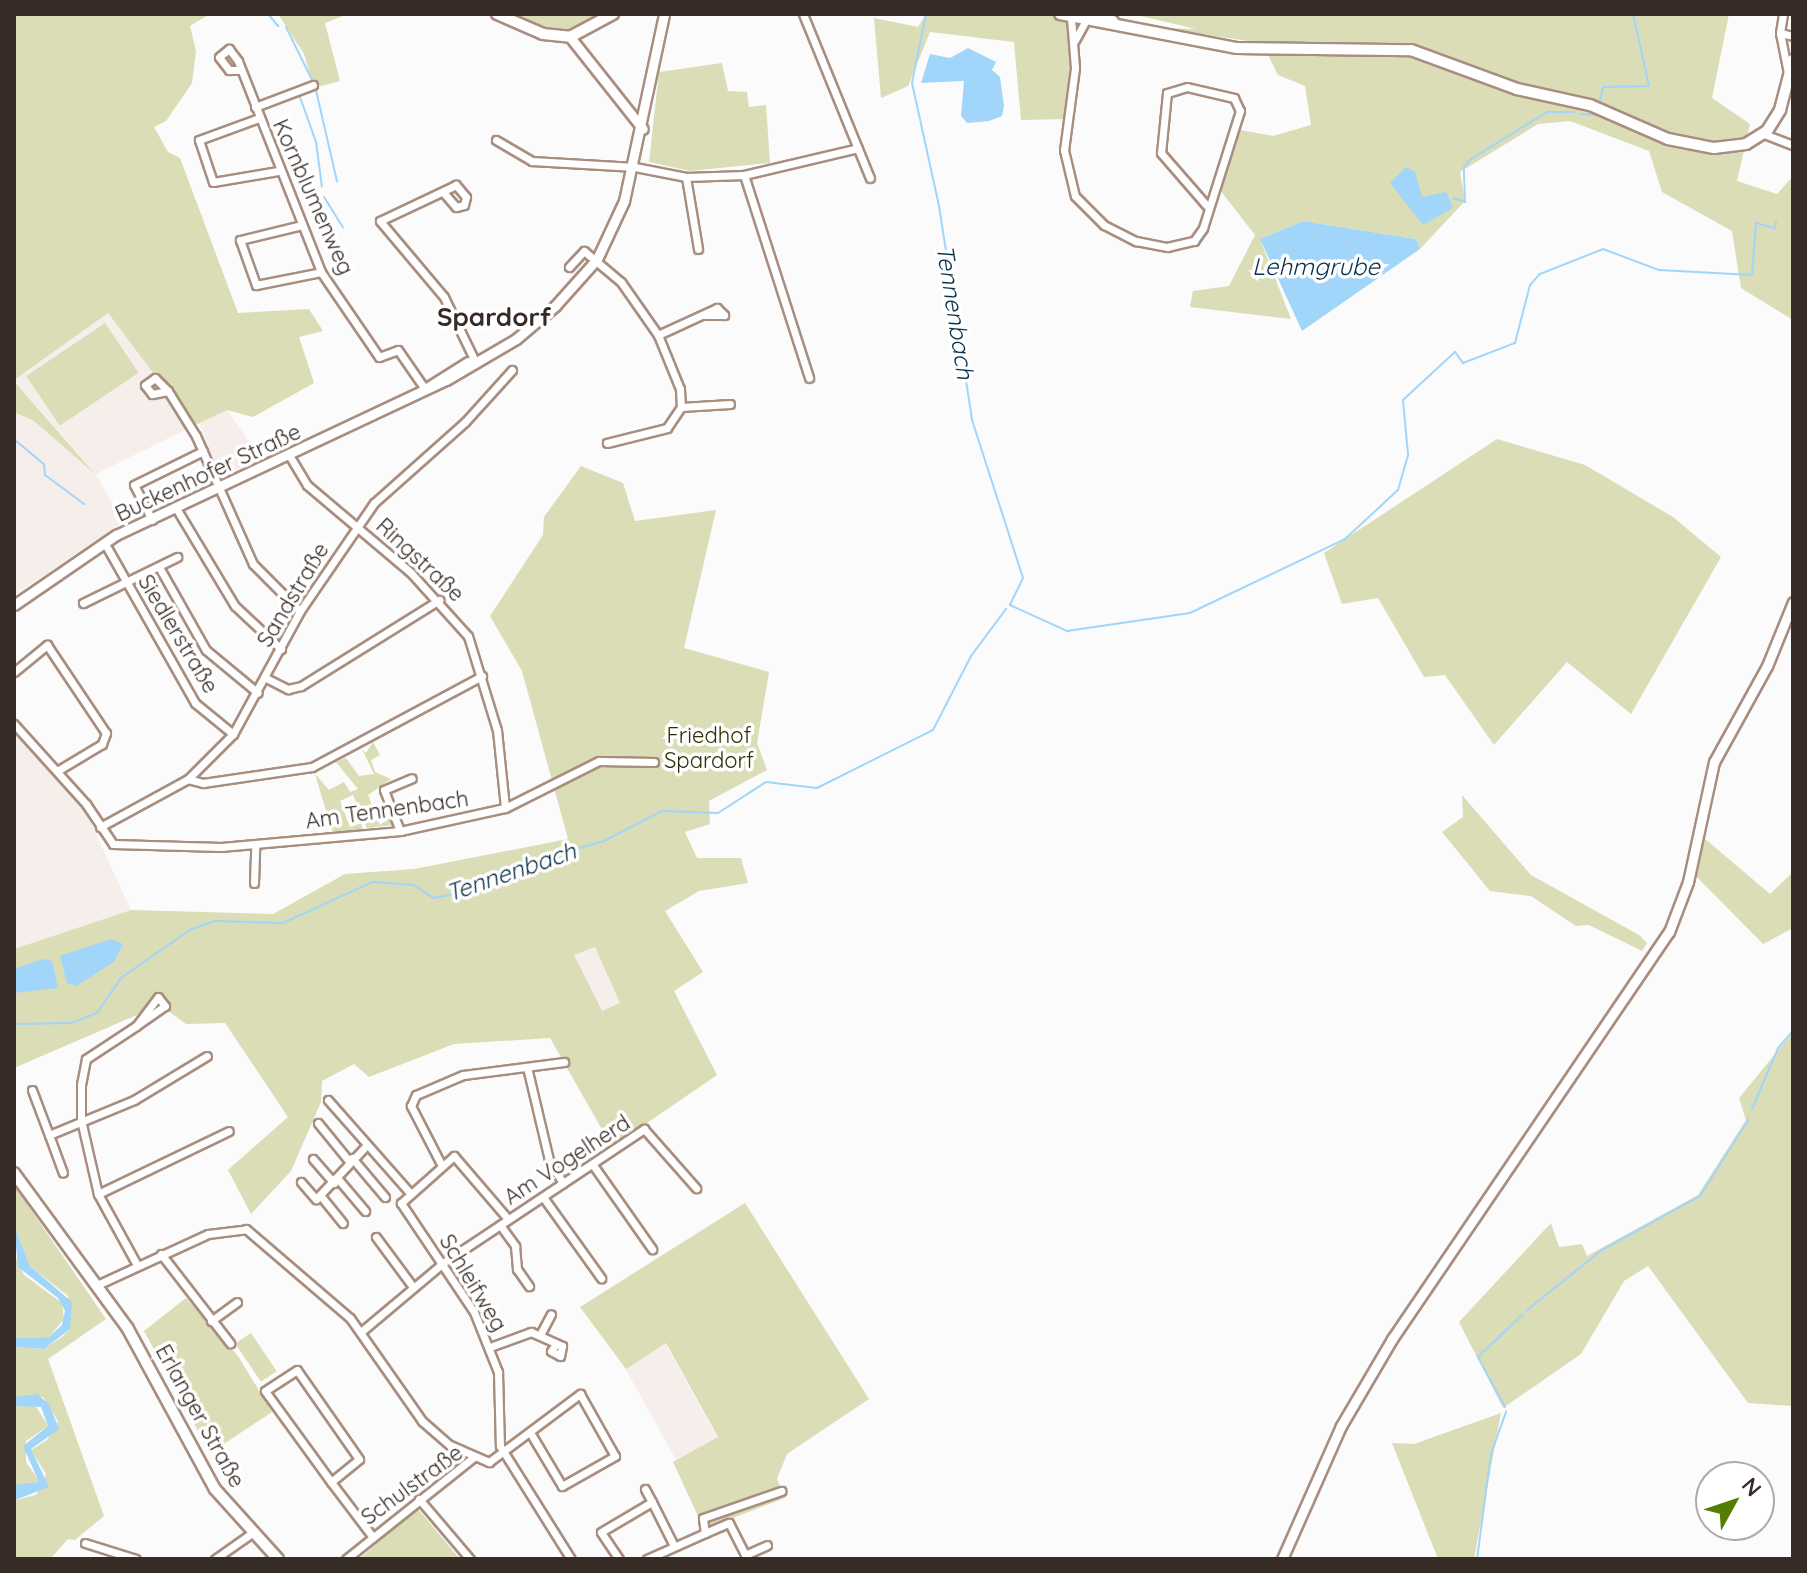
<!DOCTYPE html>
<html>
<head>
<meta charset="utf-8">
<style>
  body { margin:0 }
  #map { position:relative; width:1807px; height:1573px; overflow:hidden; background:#fbfbfb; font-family:Quicksand,sans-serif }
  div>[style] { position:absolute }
  .built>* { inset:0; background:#f6eeea; transform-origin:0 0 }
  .green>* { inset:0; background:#daddb5; transform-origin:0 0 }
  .water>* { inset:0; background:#a2d5fa }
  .stream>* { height:2px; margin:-1px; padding:0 1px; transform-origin:1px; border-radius:1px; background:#a2d5fa }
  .roads { filter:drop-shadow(2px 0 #a88e7f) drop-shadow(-2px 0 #a88e7f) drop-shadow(0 2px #a88e7f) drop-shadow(0 -2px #a88e7f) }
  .minor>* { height:7px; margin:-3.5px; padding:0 3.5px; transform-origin:3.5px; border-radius:3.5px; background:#fff }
  .tertiary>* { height:9px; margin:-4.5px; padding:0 4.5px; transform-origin:4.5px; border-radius:4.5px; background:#fff }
  .secondary>* { height:10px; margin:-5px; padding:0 5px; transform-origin:5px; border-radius:5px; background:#fff }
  span { translate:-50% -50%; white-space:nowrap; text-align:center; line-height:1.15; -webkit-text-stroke:7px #fff; paint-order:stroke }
  .street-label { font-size:22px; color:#362b25 }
  .park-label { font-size:22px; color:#2e2f03 }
  .water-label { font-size:24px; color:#07314a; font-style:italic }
  .quarter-label { font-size:26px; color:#362b25; font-weight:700 }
  .frame { position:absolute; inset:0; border:16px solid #362b25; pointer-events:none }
  .north { position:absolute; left:1695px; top:1461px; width:80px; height:80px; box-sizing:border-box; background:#fff; border:2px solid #afaaa8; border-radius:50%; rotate:50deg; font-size:22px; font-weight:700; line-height:32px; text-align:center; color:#362b25 }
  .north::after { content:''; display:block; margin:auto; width:28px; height:36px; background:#537e02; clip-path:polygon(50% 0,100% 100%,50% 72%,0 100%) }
</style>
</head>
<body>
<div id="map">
  <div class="built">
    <div style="clip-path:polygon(108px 313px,193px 426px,96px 474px,123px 522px,14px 595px,14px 412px,34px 421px,92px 470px,14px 380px)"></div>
    <div style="clip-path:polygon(227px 410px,261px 459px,221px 477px,199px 423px)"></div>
    <div style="clip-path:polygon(14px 725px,83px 806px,131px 910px,14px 949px)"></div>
    <div style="clip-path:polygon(595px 947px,621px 1004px,602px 1012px,573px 954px)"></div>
    <div style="left:665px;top:1343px;width:108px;height:47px;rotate:61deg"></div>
  </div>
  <div class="green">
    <div style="clip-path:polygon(14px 14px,210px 14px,190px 26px,196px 51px,192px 83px,166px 121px,154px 127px,168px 152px,180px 158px,238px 313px,309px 309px,323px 331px,299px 337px,314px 383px,253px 417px,227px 410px,193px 426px,108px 313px,14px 380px)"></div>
    <div style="clip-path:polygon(278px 14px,348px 14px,325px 23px,340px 81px,314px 88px,304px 54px)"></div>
    <div style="clip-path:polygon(505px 14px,606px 14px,569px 36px)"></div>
    <div style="clip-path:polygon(926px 14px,1073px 14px,1066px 119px,1021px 120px,1014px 42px,930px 32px,908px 86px,881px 98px,874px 18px,918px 27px)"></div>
    <div style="clip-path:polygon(1132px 14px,1729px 14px,1712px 98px,1750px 124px,1737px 181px,1777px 194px,1793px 176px,1793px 320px,1741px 288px,1732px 231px,1662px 192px,1649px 151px,1570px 121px,1538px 124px,1460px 172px,1465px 201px,1420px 249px,1416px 239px,1303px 221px,1260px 239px,1291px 319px,1190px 307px,1193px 291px,1229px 286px,1255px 235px,1220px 190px,1240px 130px,1273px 136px,1311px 125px,1305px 86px,1278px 75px,1262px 43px,1162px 28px,1196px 29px)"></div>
    <div style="clip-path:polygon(722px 63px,728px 91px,747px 92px,749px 107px,766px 105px,770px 163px,690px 171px,649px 162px,659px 72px)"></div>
    <div style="left:105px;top:323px;width:60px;height:95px;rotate:56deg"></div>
    <div style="clip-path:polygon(14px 381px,95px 474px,34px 421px,14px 412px)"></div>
    <div style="clip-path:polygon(1497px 439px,1585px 465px,1673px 517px,1721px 557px,1631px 714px,1567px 662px,1494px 745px,1445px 675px,1424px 677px,1378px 598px,1342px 604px,1324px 553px)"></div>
    <div style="clip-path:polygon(evenodd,581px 466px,623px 483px,635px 521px,716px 510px,684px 648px,769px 672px,757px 743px,767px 770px,709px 801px,710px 824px,685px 832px,697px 858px,741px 858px,748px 883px,699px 891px,665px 911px,703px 972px,674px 991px,717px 1075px,612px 1147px,550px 1038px,454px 1044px,369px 1077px,354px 1064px,322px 1081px,321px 1102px,291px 1171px,251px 1214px,228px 1170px,288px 1117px,225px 1023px,186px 1024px,160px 1005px,14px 1068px,14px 949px,131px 910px,273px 914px,345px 874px,414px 869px,568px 839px,522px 671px,490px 616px,543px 535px,544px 517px,581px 466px,595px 947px,620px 1003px,602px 1011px,574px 955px,595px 947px)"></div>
    <div style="clip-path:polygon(373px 742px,380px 755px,371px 760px,375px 772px,391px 779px,368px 795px,380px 825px,391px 817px,393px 825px,367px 828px,353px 795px,340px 801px,350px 827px,361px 823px,363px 830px,333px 834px,315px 774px,329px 790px,344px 782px,350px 792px,358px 789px,336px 762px,346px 758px,359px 776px,374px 774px,362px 749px,366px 753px)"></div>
    <div style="clip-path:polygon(1462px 795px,1531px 875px,1639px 935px,1647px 943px,1642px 951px,1589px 925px,1576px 926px,1531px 896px,1490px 891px,1442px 832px,1463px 817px)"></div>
    <div style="clip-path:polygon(1698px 833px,1770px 894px,1793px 872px,1793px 928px,1763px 944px,1690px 870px)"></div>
    <div style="clip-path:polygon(1793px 1032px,1793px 1406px,1748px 1403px,1648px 1266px,1624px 1281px,1581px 1354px,1503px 1408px,1459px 1322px,1551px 1223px,1559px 1247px,1582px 1244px,1587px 1256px,1698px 1195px,1746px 1120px,1739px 1098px)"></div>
    <div style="clip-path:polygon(14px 1185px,106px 1319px,48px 1359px,104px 1516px,75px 1540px,68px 1539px,50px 1559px,14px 1559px,15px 1500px,36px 1495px,46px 1474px,31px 1450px,47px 1440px,58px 1421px,43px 1397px,14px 1397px,14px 1347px,43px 1349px,62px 1337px,70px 1329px,68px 1296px,30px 1266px,14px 1226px)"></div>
    <div style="clip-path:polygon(745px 1203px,869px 1399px,787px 1454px,777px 1479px,785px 1498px,704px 1529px,673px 1462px,718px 1437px,666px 1343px,626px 1369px,580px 1307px)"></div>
    <div style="clip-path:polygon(14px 1253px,24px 1275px,62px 1303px,64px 1319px,49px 1337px,14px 1338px)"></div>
    <div style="clip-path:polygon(186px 1298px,238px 1356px,272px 1412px,210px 1453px,144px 1331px)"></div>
    <div style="left:251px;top:1333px;width:46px;height:19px;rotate:56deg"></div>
    <div style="clip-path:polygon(34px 1403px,48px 1426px,26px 1441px,26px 1462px,40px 1482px,21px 1487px,14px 1485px,14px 1406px)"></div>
    <div style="clip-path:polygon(1501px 1413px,1474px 1559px,1438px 1559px,1392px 1443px,1414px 1444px)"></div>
    <div style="clip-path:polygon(417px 1508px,460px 1559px,359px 1559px,365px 1554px)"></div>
  </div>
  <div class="water">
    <div style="clip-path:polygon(968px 48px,996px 62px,992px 70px,1000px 77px,1004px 106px,1002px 116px,989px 121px,967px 123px,961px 116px,964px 81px,921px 83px,930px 54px,950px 58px)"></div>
    <div style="clip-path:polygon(1406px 167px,1415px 172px,1422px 197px,1446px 192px,1453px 208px,1423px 225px,1390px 183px)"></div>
    <div style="clip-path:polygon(1303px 221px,1416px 239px,1420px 249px,1302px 331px,1260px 239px)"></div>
    <div style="clip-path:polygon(111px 939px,123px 944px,114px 962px,76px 986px,67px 983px,60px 956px)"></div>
    <div style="clip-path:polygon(43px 959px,52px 961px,58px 988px,14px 993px,14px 969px)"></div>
    <div style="clip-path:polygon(14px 1226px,30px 1266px,72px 1302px,70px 1329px,44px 1349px,14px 1347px,14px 1338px,49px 1337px,62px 1325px,65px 1311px,58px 1298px,18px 1267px)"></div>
    <div style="clip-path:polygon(37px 1394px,49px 1404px,59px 1429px,31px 1449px,49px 1487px,15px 1500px,14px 1544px,14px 1485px,39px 1482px,23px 1446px,48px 1426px,41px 1407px,14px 1406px,14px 1397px)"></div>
  </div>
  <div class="stream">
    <div style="left:268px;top:14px;width:16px;rotate:50deg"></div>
    <div style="left:926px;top:14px;width:70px;rotate:101.5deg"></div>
    <div style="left:912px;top:83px;width:126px;rotate:77.6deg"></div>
    <div style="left:939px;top:206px;width:217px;rotate:81.2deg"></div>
    <div style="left:972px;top:420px;width:166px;rotate:72.1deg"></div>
    <div style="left:1023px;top:578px;width:30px;rotate:116deg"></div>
    <div style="left:1010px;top:605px;width:63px;rotate:24.5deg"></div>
    <div style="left:1067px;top:631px;width:124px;rotate:-8.3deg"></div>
    <div style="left:1190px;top:613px;width:172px;rotate:-25.5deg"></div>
    <div style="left:1345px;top:539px;width:72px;rotate:-42.8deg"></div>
    <div style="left:1398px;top:490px;width:37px;rotate:-74deg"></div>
    <div style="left:1408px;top:454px;width:54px;rotate:-95.3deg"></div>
    <div style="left:1403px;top:400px;width:71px;rotate:-42.7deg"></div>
    <div style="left:1455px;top:352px;width:14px;rotate:54deg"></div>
    <div style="left:1463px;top:363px;width:56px;rotate:-21deg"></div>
    <div style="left:1515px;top:343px;width:60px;rotate:-75.5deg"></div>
    <div style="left:1530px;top:285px;width:15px;rotate:-48deg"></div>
    <div style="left:1540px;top:274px;width:68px;rotate:-21.6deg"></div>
    <div style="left:1603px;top:249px;width:60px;rotate:20.6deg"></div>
    <div style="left:1659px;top:270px;width:93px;rotate:3.1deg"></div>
    <div style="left:1752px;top:275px;width:52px;rotate:-85.6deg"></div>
    <div style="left:1756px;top:223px;width:20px;rotate:15deg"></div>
    <div style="left:1775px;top:228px;width:6px;rotate:-81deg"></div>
    <div style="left:286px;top:27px;width:66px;rotate:63.8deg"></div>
    <div style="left:315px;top:86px;width:98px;rotate:77deg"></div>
    <div style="left:300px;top:97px;width:48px;rotate:70.4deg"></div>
    <div style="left:316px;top:142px;width:45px;rotate:82.4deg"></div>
    <div style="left:1600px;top:101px;width:14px;rotate:-78deg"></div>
    <div style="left:1603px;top:87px;width:46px;rotate:-1.2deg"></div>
    <div style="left:1649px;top:86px;width:74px;rotate:-102.5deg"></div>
    <div style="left:1580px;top:114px;width:17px;rotate:3deg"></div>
    <div style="left:324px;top:197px;width:36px;rotate:58deg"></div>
    <div style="left:1453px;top:198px;width:13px;rotate:18deg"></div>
    <div style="left:1465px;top:202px;width:35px;rotate:-92deg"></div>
    <div style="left:1464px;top:167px;width:11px;rotate:-49deg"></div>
    <div style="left:1471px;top:159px;width:89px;rotate:-31.7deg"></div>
    <div style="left:1547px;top:112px;width:27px"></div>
    <div style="left:15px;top:440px;width:38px;rotate:40deg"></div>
    <div style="left:44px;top:464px;width:11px;rotate:85deg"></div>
    <div style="left:45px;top:475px;width:49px;rotate:36.6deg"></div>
    <div style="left:14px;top:1024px;width:57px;rotate:-1deg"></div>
    <div style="left:71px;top:1023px;width:28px;rotate:-21deg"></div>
    <div style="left:97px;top:1013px;width:42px;rotate:-55.6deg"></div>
    <div style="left:121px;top:978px;width:85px;rotate:-35deg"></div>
    <div style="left:191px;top:929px;width:26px;rotate:-18deg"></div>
    <div style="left:216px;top:921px;width:67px;rotate:1.7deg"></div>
    <div style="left:283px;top:923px;width:98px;rotate:-24.7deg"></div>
    <div style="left:372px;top:882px;width:42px;rotate:4.1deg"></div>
    <div style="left:414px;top:885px;width:23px;rotate:34deg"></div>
    <div style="left:433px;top:898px;width:34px;rotate:-10deg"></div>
    <div style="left:466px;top:892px;width:29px;rotate:-38deg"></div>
    <div style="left:489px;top:874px;width:120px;rotate:-16deg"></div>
    <div style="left:604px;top:841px;width:65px;rotate:-27.3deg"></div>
    <div style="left:662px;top:811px;width:56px;rotate:2deg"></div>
    <div style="left:718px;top:813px;width:57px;rotate:-32.9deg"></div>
    <div style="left:766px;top:782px;width:51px;rotate:6.7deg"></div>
    <div style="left:817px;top:788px;width:130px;rotate:-26.6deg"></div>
    <div style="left:933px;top:730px;width:83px;rotate:-62.8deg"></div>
    <div style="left:971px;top:656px;width:59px;rotate:-53.3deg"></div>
    <div style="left:1752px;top:1109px;width:66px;rotate:-66.9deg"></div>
    <div style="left:1778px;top:1048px;width:23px;rotate:-49deg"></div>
    <div style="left:1527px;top:1310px;width:96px;rotate:-38.7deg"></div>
    <div style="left:1602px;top:1250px;width:112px;rotate:-28.9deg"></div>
    <div style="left:1700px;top:1196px;width:90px;rotate:-57.7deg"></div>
    <div style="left:1505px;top:1407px;width:57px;rotate:-118.4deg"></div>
    <div style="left:1478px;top:1357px;width:62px;rotate:-43.7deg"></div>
    <div style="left:1477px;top:1559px;width:106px;rotate:-82.4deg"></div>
    <div style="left:1491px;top:1454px;width:45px;rotate:-70.3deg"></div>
  </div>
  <div class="roads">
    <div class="minor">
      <div style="left:803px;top:14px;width:177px;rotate:67.8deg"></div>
      <div style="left:1783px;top:14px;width:19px;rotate:99deg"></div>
      <div style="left:1780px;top:33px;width:46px;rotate:78.7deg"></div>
      <div style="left:1071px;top:18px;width:50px;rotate:85.4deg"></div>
      <div style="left:1075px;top:68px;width:83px;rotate:97.6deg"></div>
      <div style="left:1064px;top:150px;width:47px;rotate:76.6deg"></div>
      <div style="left:1075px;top:196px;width:41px;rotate:45deg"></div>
      <div style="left:1104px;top:225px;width:36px;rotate:27deg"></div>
      <div style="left:1136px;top:241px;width:32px;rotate:11deg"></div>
      <div style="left:1167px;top:247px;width:28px;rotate:-13deg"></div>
      <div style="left:1194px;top:241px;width:16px;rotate:-55deg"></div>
      <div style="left:1203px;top:228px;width:123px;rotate:-72.5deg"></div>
      <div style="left:1240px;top:111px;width:14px;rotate:-115deg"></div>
      <div style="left:1234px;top:98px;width:48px;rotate:-166.8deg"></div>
      <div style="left:1187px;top:87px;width:21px;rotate:163deg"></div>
      <div style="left:1167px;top:93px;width:60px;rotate:95.7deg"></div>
      <div style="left:1161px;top:153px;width:70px;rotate:49deg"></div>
      <div style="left:1780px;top:33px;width:13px;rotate:13deg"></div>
      <div style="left:1075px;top:40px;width:21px;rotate:-61deg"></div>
      <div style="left:240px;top:70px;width:11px;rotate:180deg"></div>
      <div style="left:229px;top:70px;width:16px;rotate:-128deg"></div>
      <div style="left:219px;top:57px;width:13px;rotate:-39deg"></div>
      <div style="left:229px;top:49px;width:15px;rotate:53deg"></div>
      <div style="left:238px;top:61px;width:227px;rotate:68.5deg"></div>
      <div style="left:321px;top:272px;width:103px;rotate:55.7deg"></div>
      <div style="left:379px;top:357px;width:20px;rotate:-20deg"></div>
      <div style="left:398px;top:350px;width:47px;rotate:55.3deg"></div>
      <div style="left:255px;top:107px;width:62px;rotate:-20.8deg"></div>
      <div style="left:259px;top:118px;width:64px;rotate:159.9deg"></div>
      <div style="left:199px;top:140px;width:44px;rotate:71.6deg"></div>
      <div style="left:213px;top:182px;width:66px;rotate:-9.6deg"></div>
      <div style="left:1764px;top:134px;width:31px;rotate:21deg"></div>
      <div style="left:496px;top:140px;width:42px;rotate:30.3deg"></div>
      <div style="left:532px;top:161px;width:103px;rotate:3.3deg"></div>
      <div style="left:635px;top:167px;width:52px;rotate:11.1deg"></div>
      <div style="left:686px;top:177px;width:58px;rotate:-2deg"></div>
      <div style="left:744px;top:175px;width:117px;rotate:-13.3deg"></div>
      <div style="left:744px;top:175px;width:213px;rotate:72.2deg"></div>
      <div style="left:686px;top:177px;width:73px;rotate:80.5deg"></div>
      <div style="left:443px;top:192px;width:20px;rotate:49deg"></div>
      <div style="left:456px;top:207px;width:8px;rotate:-14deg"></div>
      <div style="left:464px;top:205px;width:8px;rotate:-76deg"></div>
      <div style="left:466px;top:197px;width:16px;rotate:-130deg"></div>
      <div style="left:456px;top:185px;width:84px;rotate:154.7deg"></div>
      <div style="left:380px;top:221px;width:99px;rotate:49.9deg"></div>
      <div style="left:444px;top:297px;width:71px;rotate:64.2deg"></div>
      <div style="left:302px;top:225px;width:64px;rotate:166.4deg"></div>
      <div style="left:240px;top:240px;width:48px;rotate:70.4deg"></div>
      <div style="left:256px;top:285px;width:66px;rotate:-11.3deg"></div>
      <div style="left:569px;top:267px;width:22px;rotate:-47deg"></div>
      <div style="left:584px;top:251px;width:48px;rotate:40deg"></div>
      <div style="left:621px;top:282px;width:65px;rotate:55.1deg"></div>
      <div style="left:658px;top:335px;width:58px;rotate:67.8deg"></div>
      <div style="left:680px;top:389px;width:18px;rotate:87deg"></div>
      <div style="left:681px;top:407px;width:25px;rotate:124deg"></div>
      <div style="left:667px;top:428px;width:62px;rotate:166deg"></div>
      <div style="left:658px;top:335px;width:65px;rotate:-24.6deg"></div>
      <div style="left:717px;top:308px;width:10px;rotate:45deg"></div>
      <div style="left:724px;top:315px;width:19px;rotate:180deg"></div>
      <div style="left:168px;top:391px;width:16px;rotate:169deg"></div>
      <div style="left:152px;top:394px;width:11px;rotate:-128deg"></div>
      <div style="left:145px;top:385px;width:12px;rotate:-35deg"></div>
      <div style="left:155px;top:378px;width:18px;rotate:45deg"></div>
      <div style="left:168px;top:391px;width:53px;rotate:58.1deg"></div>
      <div style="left:196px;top:436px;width:140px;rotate:66deg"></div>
      <div style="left:253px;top:564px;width:66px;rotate:45deg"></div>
      <div style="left:681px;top:407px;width:49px;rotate:-3.5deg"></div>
      <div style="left:289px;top:455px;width:35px;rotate:59deg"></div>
      <div style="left:307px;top:485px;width:136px;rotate:40.2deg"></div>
      <div style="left:411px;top:573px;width:85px;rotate:47.9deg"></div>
      <div style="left:468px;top:636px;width:98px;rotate:72.9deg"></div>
      <div style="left:497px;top:730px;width:78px;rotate:84.1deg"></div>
      <div style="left:176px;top:508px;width:114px;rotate:59deg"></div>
      <div style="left:235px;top:606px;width:63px;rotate:43.1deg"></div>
      <div style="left:152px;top:520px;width:39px;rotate:-117deg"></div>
      <div style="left:134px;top:485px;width:77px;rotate:-26.2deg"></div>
      <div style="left:104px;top:542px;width:185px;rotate:60.5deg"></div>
      <div style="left:195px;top:703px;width:49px;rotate:39.2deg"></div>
      <div style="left:159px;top:567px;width:95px;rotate:60.5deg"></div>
      <div style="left:206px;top:650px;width:67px;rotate:39.6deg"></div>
      <div style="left:83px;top:603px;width:105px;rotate:-26.1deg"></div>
      <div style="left:14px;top:672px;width:43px;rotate:-39.3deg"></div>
      <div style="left:47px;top:645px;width:106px;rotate:56.2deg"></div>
      <div style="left:106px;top:733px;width:12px;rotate:110deg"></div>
      <div style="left:102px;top:744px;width:52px;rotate:149deg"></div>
      <div style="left:266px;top:678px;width:25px;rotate:27deg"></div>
      <div style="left:288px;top:689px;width:13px;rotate:-13deg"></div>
      <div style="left:301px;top:686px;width:163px;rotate:-31.9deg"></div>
      <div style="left:14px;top:724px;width:108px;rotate:48deg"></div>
      <div style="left:86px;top:804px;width:48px;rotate:56deg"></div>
      <div style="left:113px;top:844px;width:108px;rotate:1.6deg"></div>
      <div style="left:221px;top:847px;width:180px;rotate:-5.1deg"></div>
      <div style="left:400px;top:831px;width:107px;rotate:-12.4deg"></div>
      <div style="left:505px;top:808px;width:105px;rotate:-26.6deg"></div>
      <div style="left:599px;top:761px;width:55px;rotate:1deg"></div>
      <div style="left:188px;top:779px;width:16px;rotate:15deg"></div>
      <div style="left:203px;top:783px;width:110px;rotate:-8.4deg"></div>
      <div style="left:312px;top:767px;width:193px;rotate:-28.2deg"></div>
      <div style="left:100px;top:827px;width:100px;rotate:-28.6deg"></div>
      <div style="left:188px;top:779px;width:64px;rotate:-45deg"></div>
      <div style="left:233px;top:734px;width:140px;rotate:-61.4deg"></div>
      <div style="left:300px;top:611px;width:131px;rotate:-55.6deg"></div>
      <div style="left:374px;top:503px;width:122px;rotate:-41.7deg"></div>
      <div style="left:465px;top:422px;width:70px;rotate:-47.9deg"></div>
      <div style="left:400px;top:831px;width:44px;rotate:-111.3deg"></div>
      <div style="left:384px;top:790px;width:30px;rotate:-23deg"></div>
      <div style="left:254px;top:883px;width:38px;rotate:-88deg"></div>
      <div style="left:136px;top:1026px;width:35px;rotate:-35deg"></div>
      <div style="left:165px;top:1006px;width:11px;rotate:-128deg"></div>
      <div style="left:158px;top:997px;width:36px;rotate:127deg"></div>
      <div style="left:136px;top:1026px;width:60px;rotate:146.6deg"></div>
      <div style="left:86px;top:1059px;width:25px;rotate:101deg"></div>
      <div style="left:81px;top:1084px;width:36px;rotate:90deg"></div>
      <div style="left:81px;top:1120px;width:76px;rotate:77.1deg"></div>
      <div style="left:98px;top:1194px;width:81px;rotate:61.2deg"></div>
      <div style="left:527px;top:1067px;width:96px;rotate:76.7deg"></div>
      <div style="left:549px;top:1160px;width:27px;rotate:59deg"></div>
      <div style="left:32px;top:1090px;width:48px;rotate:69.3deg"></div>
      <div style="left:49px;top:1135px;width:92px;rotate:-22.4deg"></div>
      <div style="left:134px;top:1100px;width:85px;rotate:-31.1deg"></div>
      <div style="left:328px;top:1100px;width:125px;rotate:48.6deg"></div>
      <div style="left:318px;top:1123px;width:49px;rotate:50.8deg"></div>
      <div style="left:49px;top:1135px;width:40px;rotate:69.8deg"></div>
      <div style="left:352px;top:1158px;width:51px;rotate:49.8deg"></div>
      <div style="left:313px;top:1159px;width:32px;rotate:49deg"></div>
      <div style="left:593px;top:1165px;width:103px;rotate:54.9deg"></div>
      <div style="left:442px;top:1166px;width:68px;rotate:-117.3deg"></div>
      <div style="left:411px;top:1106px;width:12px;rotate:-66deg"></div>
      <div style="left:416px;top:1095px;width:51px;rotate:-23.1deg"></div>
      <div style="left:463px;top:1075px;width:102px;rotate:-7.3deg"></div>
      <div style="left:338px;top:1179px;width:42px;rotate:49.8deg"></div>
      <div style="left:301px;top:1182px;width:23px;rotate:49deg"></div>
      <div style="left:316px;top:1199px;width:73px;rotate:-46.7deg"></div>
      <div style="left:98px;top:1194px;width:145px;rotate:-25.7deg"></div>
      <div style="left:320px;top:1195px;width:36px;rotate:51deg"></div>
      <div style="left:543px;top:1197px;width:100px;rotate:54.4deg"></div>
      <div style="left:508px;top:1219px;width:83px;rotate:-130.6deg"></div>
      <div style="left:454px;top:1156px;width:71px;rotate:138.4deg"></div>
      <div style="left:401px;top:1203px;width:131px;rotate:56.2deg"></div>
      <div style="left:474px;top:1312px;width:65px;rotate:68.2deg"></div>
      <div style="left:498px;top:1372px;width:74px;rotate:88.5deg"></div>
      <div style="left:500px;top:1446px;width:133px;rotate:57.9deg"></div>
      <div style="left:500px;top:1225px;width:26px;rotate:54deg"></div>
      <div style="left:515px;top:1246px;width:23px;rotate:85deg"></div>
      <div style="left:517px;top:1269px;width:21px;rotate:55deg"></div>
      <div style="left:376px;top:1237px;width:62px;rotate:53.5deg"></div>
      <div style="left:161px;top:1254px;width:113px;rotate:52.2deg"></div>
      <div style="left:97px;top:1285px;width:122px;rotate:-24.7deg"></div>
      <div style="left:208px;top:1234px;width:38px;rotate:-7deg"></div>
      <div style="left:246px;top:1229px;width:137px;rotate:40.6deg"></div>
      <div style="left:350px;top:1318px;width:126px;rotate:55deg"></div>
      <div style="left:422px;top:1421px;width:37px;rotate:41deg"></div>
      <div style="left:450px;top:1445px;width:43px;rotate:23.6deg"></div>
      <div style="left:489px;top:1462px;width:114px;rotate:-36.8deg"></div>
      <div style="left:580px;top:1394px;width:71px;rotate:60.6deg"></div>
      <div style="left:615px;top:1456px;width:61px;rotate:150.5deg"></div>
      <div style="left:562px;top:1486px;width:61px;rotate:-120.8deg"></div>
      <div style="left:211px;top:1321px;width:32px;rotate:-36deg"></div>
      <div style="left:362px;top:1331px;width:106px;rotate:-40deg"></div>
      <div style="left:443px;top:1263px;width:242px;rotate:-33.7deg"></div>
      <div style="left:644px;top:1129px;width:79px;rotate:48.6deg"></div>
      <div style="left:541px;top:1333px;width:21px;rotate:-62deg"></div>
      <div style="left:490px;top:1347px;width:44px;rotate:-20.1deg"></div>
      <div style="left:531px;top:1332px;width:34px;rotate:24deg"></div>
      <div style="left:562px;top:1346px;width:10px;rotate:101deg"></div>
      <div style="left:560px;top:1356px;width:10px;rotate:-151deg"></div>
      <div style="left:551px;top:1351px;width:9px;rotate:-54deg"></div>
      <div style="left:331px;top:1482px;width:36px;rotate:-39deg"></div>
      <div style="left:359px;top:1459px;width:108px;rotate:-124.9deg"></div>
      <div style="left:297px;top:1370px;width:38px;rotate:147deg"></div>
      <div style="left:265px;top:1391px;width:112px;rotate:54deg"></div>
      <div style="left:331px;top:1482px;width:68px;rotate:52.8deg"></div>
      <div style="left:645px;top:1489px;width:15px;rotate:62deg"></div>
      <div style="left:419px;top:1499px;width:79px;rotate:49.6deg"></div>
      <div style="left:705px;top:1533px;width:26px;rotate:-23deg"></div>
      <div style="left:729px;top:1523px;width:36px;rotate:63deg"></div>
      <div style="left:745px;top:1555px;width:24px;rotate:-24deg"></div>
      <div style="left:85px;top:1543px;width:53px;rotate:17.4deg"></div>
      <div style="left:215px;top:1559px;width:45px;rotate:-35.1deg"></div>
      <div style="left:346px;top:1559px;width:164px;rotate:-38.6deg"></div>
      <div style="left:619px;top:1559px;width:32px;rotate:-124deg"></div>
      <div style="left:601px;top:1532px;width:59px;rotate:-30.5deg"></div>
      <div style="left:652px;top:1502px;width:47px;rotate:63.4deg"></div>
      <div style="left:647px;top:1559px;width:64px;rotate:-24.1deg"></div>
      <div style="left:705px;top:1533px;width:15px;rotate:-98deg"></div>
      <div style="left:703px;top:1518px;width:83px;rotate:-19.1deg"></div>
    </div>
    <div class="tertiary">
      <div style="left:570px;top:37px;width:117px;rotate:51.6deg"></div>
      <div style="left:425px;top:389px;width:51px;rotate:-32.1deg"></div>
      <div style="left:14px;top:605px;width:124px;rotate:-34.5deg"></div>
      <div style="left:116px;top:535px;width:365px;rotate:-25.2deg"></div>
      <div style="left:446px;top:380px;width:81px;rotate:-30.4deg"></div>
      <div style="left:516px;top:339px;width:51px;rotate:-40.2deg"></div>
      <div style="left:555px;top:306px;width:63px;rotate:-48.2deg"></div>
      <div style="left:597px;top:259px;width:64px;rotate:-65deg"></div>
      <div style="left:624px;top:201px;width:191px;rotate:-77.9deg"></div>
      <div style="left:1282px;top:1559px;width:145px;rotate:-66.1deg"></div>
      <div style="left:1341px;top:1426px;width:101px;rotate:-59.6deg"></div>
      <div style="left:1392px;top:1339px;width:492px;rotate:-55.8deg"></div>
      <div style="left:1669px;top:932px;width:53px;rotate:-69.2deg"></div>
      <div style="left:1688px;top:882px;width:123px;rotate:-77.8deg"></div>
      <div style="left:1714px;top:762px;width:110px;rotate:-61.1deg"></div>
      <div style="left:1767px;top:666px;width:69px;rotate:-67.9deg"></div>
    </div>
    <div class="secondary">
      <div style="left:497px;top:14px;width:50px;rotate:23.5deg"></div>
      <div style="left:543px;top:34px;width:27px;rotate:6deg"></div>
      <div style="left:570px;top:37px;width:49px;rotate:-28.1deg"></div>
      <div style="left:1060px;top:14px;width:179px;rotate:10.9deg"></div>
      <div style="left:1236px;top:48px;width:175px;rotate:0.7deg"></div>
      <div style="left:1411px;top:50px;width:113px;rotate:20.2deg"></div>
      <div style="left:1517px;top:89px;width:75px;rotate:12.4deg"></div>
      <div style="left:1590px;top:105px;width:85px;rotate:23.6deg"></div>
      <div style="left:1668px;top:139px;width:47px;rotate:11.1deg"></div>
      <div style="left:1714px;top:148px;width:32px;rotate:-7deg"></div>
      <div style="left:1746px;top:144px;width:25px;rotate:-32deg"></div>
      <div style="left:1767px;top:131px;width:25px;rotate:-58deg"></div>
      <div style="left:1780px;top:110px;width:52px;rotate:-75.4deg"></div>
      <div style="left:1094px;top:14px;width:20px;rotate:20deg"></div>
      <div style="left:14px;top:1173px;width:193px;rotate:53.8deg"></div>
      <div style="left:128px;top:1329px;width:182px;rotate:61.5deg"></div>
      <div style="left:215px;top:1489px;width:94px;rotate:48deg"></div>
    </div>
  </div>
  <div class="street-label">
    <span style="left:313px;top:197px;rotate:66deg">Kornblumenweg</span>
    <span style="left:208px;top:473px;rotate:-25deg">Buckenhofer Straße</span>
    <span style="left:420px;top:560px;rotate:43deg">Ringstraße</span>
    <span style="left:293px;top:595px;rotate:-59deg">Sandstraße</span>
    <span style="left:178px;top:634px;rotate:59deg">Siedlerstraße</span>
    <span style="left:387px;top:810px;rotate:-8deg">Am Tennenbach</span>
    <span style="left:567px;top:1160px;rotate:-33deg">Am Vogelherd</span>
    <span style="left:473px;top:1283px;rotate:59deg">Schleifweg</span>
    <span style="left:200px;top:1416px;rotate:61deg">Erlanger Straße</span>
    <span style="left:412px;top:1485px;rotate:-36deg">Schulstraße</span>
  </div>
  <div class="park-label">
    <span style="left:709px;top:748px">Friedhof<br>Spardorf</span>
  </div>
  <div class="water-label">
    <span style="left:1316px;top:267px">Lehmgrube</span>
    <span style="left:955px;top:312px;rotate:81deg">Tennenbach</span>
    <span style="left:511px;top:872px;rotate:-19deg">Tennenbach</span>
  </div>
  <div class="quarter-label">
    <span style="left:494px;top:317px">Spardorf</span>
  </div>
  <div class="frame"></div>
  <div class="north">N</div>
</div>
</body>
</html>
